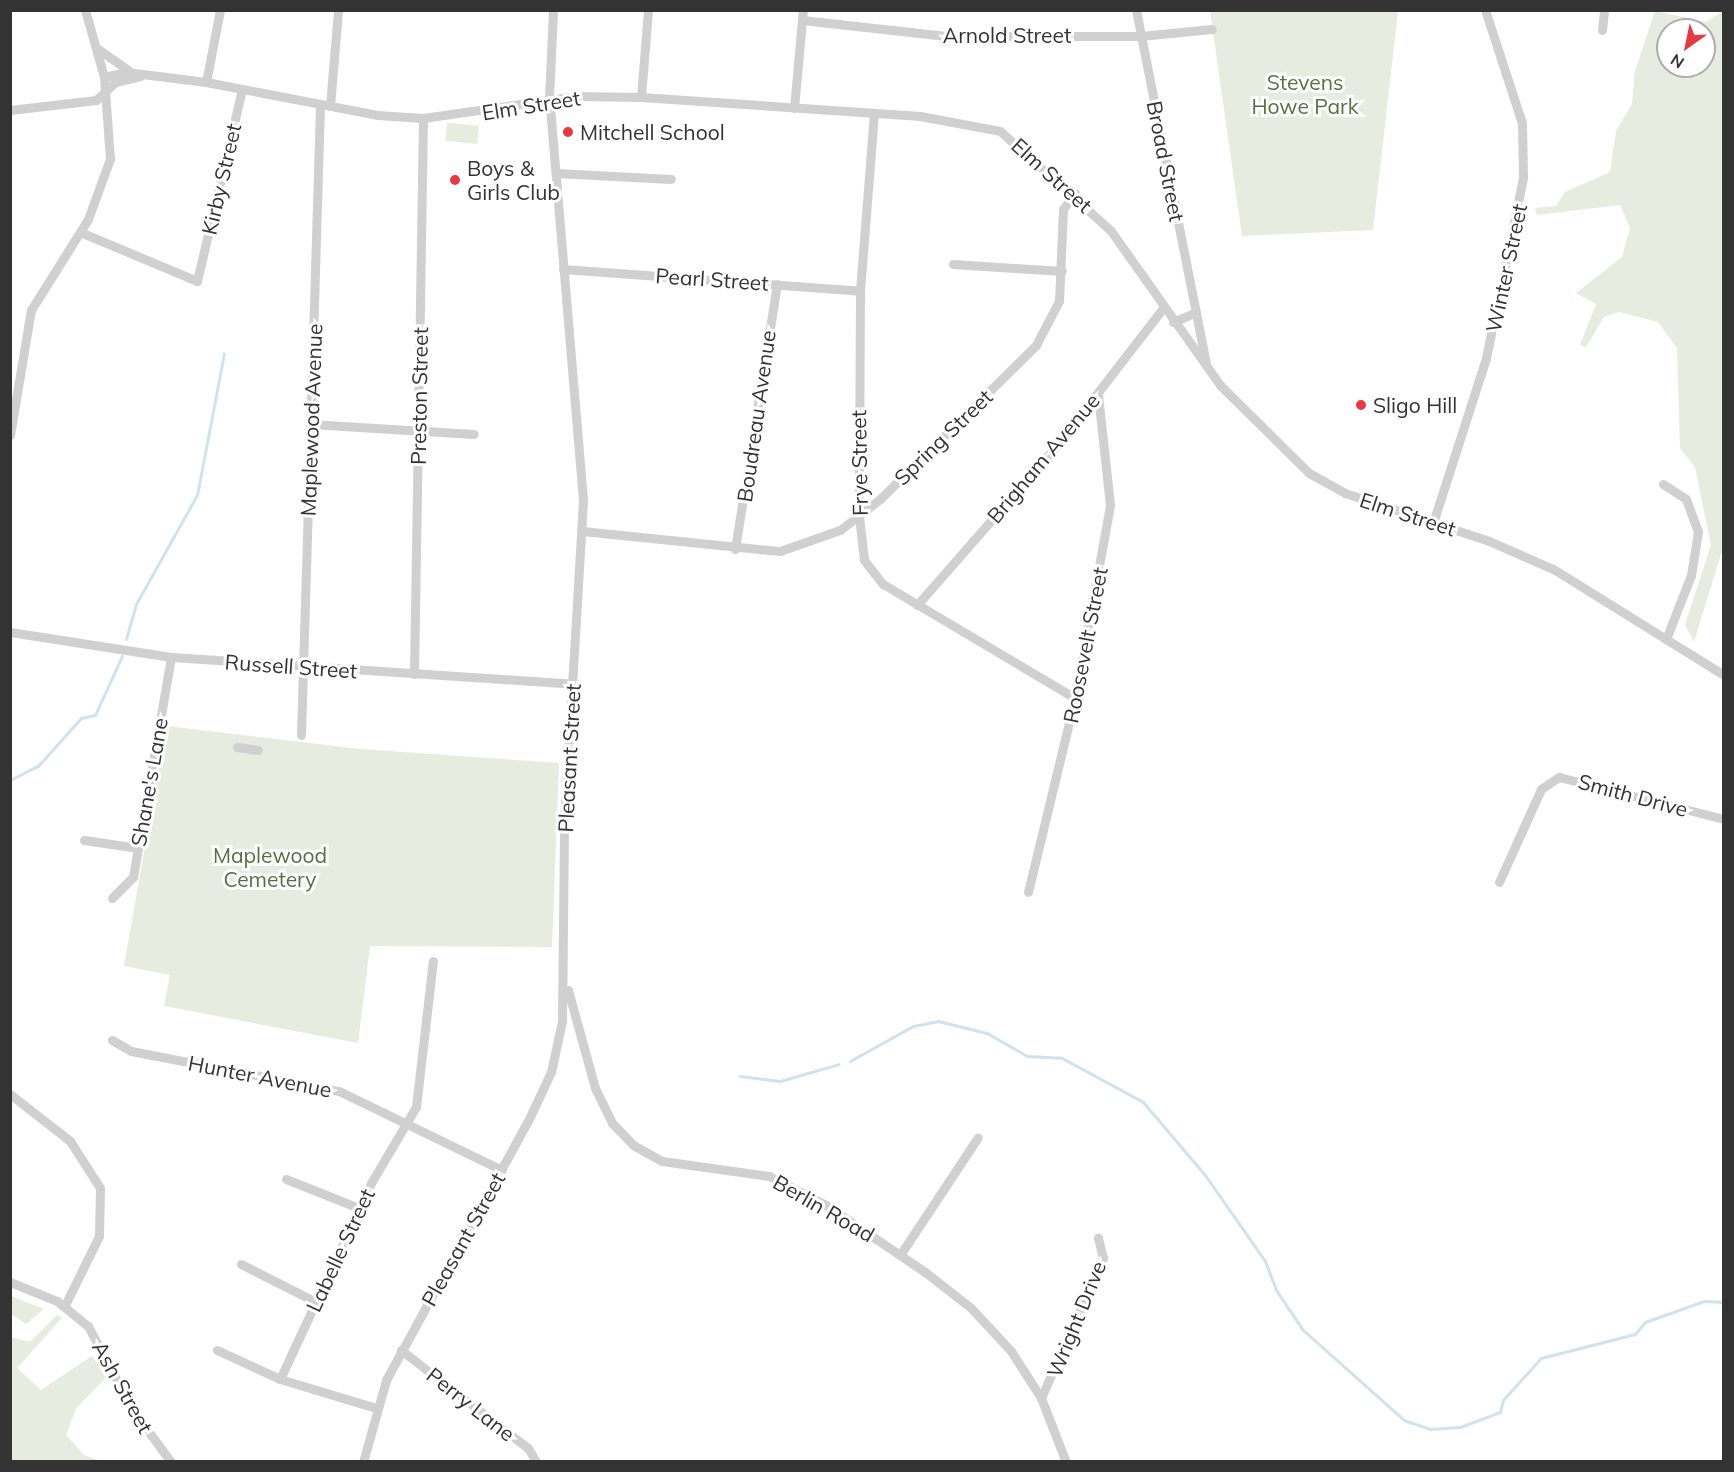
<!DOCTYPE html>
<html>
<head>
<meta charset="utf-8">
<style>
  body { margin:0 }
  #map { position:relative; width:1734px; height:1472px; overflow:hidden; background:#fff; font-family:Mulish,sans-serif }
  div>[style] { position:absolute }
  .green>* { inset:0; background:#e6ecdf; transform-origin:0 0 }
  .stream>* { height:3px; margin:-1.5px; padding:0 1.5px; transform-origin:1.5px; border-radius:1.5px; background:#cfe2ee }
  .minor>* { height:9px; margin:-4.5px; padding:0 4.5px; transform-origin:4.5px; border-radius:4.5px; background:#d0d0d0 }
  .dots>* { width:16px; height:16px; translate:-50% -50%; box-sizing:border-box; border:3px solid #fff; border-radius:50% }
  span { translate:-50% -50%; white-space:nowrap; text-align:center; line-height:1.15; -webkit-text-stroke:6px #fff; paint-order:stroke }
  .street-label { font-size:21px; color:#333 }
  .park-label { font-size:21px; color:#56703f }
  .poi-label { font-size:21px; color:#333 }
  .left { translate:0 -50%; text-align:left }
  .frame { position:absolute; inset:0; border:12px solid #333; pointer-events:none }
  .north { position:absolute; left:1656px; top:18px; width:60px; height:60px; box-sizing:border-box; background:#fff; border:2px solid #adadad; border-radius:50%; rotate:213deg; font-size:16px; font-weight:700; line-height:24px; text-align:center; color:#333 }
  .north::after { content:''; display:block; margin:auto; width:21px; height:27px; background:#e63946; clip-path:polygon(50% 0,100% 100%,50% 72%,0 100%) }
</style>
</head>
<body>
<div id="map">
  <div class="green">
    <div style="clip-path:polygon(1210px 11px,1398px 11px,1373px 230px,1242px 236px)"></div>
    <div style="clip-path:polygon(evenodd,1655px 11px,1706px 22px,1723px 11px,1724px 544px,1694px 642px,1685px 625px,1711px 545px,1695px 467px,1680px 448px,1677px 348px,1658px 322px,1619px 312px,1604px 317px,1586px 347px,1580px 345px,1596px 304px,1576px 293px,1622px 257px,1630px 228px,1620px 205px,1537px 215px,1535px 208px,1556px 206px,1565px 192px,1610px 172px,1616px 131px,1632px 104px,1635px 71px,1655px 11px,1668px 30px,1704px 30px,1704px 66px,1668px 66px,1668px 30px)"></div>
    <div style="left:479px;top:126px;width:18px;height:32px;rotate:96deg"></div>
    <div style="clip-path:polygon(166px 726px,361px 749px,559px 763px,552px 947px,370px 946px,358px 1043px,164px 1006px,170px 975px,124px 966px)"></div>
    <div style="clip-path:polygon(10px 1295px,23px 1301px,44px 1309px,26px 1324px,11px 1314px)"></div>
    <div style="clip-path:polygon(57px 1315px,62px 1318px,17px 1368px,41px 1390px,92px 1356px,106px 1377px,76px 1409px,66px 1435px,84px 1455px,101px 1461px,11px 1461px,11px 1337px,30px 1342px)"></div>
  </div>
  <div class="stream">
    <div style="left:126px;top:639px;width:36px;rotate:-74deg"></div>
    <div style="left:136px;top:604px;width:125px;rotate:-60.8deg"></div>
    <div style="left:197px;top:495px;width:144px;rotate:-79.2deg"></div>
    <div style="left:10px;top:780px;width:31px;rotate:-27deg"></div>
    <div style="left:38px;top:766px;width:64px;rotate:-48.1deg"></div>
    <div style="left:81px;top:718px;width:14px;rotate:-12deg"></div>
    <div style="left:95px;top:715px;width:65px;rotate:-65.4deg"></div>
    <div style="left:850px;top:1061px;width:72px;rotate:-29.1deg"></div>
    <div style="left:913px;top:1026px;width:25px;rotate:-11deg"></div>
    <div style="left:938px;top:1021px;width:50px;rotate:13.8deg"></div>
    <div style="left:987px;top:1033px;width:46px;rotate:29.9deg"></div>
    <div style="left:1027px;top:1056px;width:35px;rotate:3deg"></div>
    <div style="left:1062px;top:1058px;width:92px;rotate:28.5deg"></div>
    <div style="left:1143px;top:1102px;width:96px;rotate:49.7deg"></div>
    <div style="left:1205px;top:1175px;width:105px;rotate:55.1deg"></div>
    <div style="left:1265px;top:1261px;width:31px;rotate:69deg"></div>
    <div style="left:1276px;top:1290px;width:48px;rotate:56deg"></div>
    <div style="left:1303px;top:1330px;width:135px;rotate:41.7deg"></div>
    <div style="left:1404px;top:1420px;width:28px;rotate:19deg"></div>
    <div style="left:1430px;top:1429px;width:30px;rotate:-4deg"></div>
    <div style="left:1460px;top:1427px;width:43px;rotate:-20.6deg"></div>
    <div style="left:1500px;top:1412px;width:12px;rotate:-76deg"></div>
    <div style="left:1503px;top:1400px;width:57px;rotate:-47.9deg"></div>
    <div style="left:1541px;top:1358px;width:97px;rotate:-14.3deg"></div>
    <div style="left:1635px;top:1334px;width:16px;rotate:-50deg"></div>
    <div style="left:1645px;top:1322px;width:63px;rotate:-19.6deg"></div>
    <div style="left:1704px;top:1301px;width:20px;rotate:3deg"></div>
    <div style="left:740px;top:1076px;width:40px;rotate:7.1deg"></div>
    <div style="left:780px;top:1081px;width:61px;rotate:-16.1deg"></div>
  </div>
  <div class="minor">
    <div style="left:1136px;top:10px;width:361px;rotate:78.8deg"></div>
    <div style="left:802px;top:20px;width:145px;rotate:6.3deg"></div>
    <div style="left:946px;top:36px;width:195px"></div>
    <div style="left:1141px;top:36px;width:71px;rotate:-5.6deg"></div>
    <div style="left:1602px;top:30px;width:20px;rotate:-84deg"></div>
    <div style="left:98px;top:49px;width:37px;rotate:35deg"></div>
    <div style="left:104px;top:77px;width:23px;rotate:-13deg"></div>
    <div style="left:126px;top:72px;width:81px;rotate:7.1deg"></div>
    <div style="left:206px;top:82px;width:174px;rotate:10.9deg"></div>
    <div style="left:377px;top:115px;width:46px;rotate:3.7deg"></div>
    <div style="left:423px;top:118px;width:155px;rotate:-8.2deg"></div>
    <div style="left:576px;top:96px;width:65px;rotate:0.9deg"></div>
    <div style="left:641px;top:97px;width:280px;rotate:3.9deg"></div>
    <div style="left:920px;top:116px;width:81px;rotate:10.6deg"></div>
    <div style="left:1000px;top:131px;width:149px;rotate:42deg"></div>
    <div style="left:1111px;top:231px;width:189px;rotate:54.7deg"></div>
    <div style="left:1220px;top:385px;width:125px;rotate:44.7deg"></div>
    <div style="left:1309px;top:473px;width:41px;rotate:29.1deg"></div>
    <div style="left:1345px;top:493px;width:152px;rotate:18.4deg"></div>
    <div style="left:1489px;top:541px;width:72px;rotate:23.7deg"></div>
    <div style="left:1555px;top:570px;width:199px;rotate:31.9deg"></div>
    <div style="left:206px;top:82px;width:73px;rotate:-79deg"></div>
    <div style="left:641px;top:97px;width:87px;rotate:-85.4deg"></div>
    <div style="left:330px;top:106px;width:96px;rotate:-85.2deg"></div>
    <div style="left:794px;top:108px;width:98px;rotate:-84.8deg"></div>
    <div style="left:10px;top:110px;width:87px;rotate:-6.6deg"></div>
    <div style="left:96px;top:100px;width:26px;rotate:-43deg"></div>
    <div style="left:115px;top:82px;width:26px;rotate:-13deg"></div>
    <div style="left:874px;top:113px;width:179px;rotate:94.5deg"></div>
    <div style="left:860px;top:291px;width:225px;rotate:90.3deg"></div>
    <div style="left:859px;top:516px;width:44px;rotate:83.5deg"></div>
    <div style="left:864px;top:560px;width:31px;rotate:52deg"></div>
    <div style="left:883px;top:584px;width:223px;rotate:30.7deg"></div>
    <div style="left:556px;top:173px;width:115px;rotate:3deg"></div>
    <div style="left:80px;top:232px;width:127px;rotate:22.7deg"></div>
    <div style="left:197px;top:281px;width:197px;rotate:-76.8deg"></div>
    <div style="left:953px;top:264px;width:109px;rotate:3.7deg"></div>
    <div style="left:563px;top:269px;width:298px;rotate:4.2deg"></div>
    <div style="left:1173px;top:322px;width:25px;rotate:-23deg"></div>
    <div style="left:310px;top:424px;width:164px;rotate:3.5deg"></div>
    <div style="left:10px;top:435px;width:127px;rotate:-80.5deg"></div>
    <div style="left:31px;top:310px;width:107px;rotate:-57.9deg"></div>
    <div style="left:88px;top:219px;width:64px;rotate:-69.9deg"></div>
    <div style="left:110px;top:159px;width:82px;rotate:-94.2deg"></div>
    <div style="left:104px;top:77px;width:70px;rotate:-105.8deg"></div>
    <div style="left:1663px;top:484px;width:27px;rotate:33deg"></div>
    <div style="left:1686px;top:499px;width:35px;rotate:70deg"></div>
    <div style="left:1698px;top:532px;width:44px;rotate:99.2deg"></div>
    <div style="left:1691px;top:575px;width:69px;rotate:111.3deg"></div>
    <div style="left:1433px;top:523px;width:173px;rotate:-72.2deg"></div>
    <div style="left:1486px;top:358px;width:185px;rotate:-78.4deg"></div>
    <div style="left:1523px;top:177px;width:54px;rotate:-91.1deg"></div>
    <div style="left:1522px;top:123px;width:119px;rotate:-108.1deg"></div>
    <div style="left:582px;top:531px;width:199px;rotate:5.8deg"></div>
    <div style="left:780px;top:551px;width:64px;rotate:-19.3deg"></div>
    <div style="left:840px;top:530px;width:51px;rotate:-37.8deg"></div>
    <div style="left:880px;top:499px;width:219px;rotate:-44.6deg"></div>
    <div style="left:1036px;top:345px;width:50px;rotate:-62.4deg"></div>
    <div style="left:1059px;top:301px;width:92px;rotate:-87.5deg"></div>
    <div style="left:1063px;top:209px;width:20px;rotate:-53deg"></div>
    <div style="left:735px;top:549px;width:268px;rotate:-81deg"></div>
    <div style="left:917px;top:605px;width:214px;rotate:-48.8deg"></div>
    <div style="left:1058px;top:444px;width:173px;rotate:-52.3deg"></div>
    <div style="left:10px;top:632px;width:163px;rotate:8.8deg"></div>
    <div style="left:171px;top:657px;width:403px;rotate:3.8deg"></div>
    <div style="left:414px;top:674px;width:556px;rotate:-89.07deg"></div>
    <div style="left:301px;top:735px;width:630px;rotate:-88.27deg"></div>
    <div style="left:237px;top:747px;width:21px;rotate:8deg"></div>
    <div style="left:84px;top:840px;width:55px;rotate:8.4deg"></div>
    <div style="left:1499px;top:882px;width:102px;rotate:-65.7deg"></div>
    <div style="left:1541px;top:789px;width:22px;rotate:-34deg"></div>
    <div style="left:1559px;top:777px;width:170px;rotate:14.3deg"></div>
    <div style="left:1028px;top:892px;width:200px;rotate:-76.4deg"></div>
    <div style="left:1075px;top:698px;width:196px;rotate:-79.7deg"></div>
    <div style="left:1110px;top:505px;width:111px;rotate:-96.2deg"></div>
    <div style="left:112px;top:898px;width:30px;rotate:-45deg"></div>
    <div style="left:133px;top:877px;width:223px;rotate:-80.2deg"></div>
    <div style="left:568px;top:990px;width:102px;rotate:74.6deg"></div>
    <div style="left:595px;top:1088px;width:39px;rotate:64deg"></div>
    <div style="left:612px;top:1123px;width:30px;rotate:46deg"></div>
    <div style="left:633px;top:1145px;width:33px;rotate:29deg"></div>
    <div style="left:662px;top:1161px;width:108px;rotate:8deg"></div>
    <div style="left:769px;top:1176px;width:64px;rotate:27deg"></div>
    <div style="left:826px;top:1205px;width:120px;rotate:34.1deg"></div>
    <div style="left:925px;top:1272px;width:58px;rotate:38deg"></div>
    <div style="left:971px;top:1308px;width:59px;rotate:47.1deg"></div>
    <div style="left:1011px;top:1351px;width:56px;rotate:57.4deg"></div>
    <div style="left:1041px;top:1398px;width:69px;rotate:68.7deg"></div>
    <div style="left:112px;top:1040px;width:22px;rotate:30deg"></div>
    <div style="left:131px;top:1051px;width:212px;rotate:10.9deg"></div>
    <div style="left:339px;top:1091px;width:181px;rotate:25.9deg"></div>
    <div style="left:10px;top:1094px;width:76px;rotate:38.1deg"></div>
    <div style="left:70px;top:1141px;width:56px;rotate:57.4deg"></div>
    <div style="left:100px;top:1188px;width:48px;rotate:91.2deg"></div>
    <div style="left:99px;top:1236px;width:77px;rotate:116.2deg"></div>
    <div style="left:286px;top:1179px;width:79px;rotate:21.7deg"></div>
    <div style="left:900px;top:1255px;width:141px;rotate:-56.5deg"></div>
    <div style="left:241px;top:1264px;width:84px;rotate:26.9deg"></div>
    <div style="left:10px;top:1282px;width:51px;rotate:22deg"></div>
    <div style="left:57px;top:1301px;width:40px;rotate:39deg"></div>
    <div style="left:88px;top:1326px;width:94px;rotate:62.1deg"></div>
    <div style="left:132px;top:1409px;width:66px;rotate:53.7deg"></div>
    <div style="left:217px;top:1350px;width:69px;rotate:24.7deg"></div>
    <div style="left:280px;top:1379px;width:100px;rotate:16.8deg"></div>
    <div style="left:401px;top:1350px;width:160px;rotate:37.7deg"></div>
    <div style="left:528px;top:1448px;width:16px;rotate:60deg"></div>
    <div style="left:280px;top:1379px;width:216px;rotate:-65.1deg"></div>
    <div style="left:371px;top:1183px;width:88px;rotate:-59.4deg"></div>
    <div style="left:416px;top:1107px;width:147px;rotate:-83.4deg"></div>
    <div style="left:1041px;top:1398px;width:153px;rotate:-66.1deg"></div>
    <div style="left:1103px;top:1258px;width:21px;rotate:-104deg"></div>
    <div style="left:363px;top:1462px;width:85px;rotate:-74.3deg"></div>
    <div style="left:386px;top:1380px;width:295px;rotate:-61.3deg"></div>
    <div style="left:528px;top:1121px;width:54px;rotate:-64.9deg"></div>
    <div style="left:551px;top:1072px;width:52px;rotate:-77.8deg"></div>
    <div style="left:562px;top:1021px;width:200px;rotate:-89.4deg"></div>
    <div style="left:564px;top:821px;width:322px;rotate:-86.6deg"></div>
    <div style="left:583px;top:500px;width:402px;rotate:-94.8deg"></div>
    <div style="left:549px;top:99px;width:89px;rotate:-87.4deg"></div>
  </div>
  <div class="dots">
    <div style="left:568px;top:132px;background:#e63946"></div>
    <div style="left:455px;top:180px;background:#e63946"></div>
    <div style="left:1361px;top:405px;background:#e63946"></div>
  </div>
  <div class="street-label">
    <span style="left:1007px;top:35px">Arnold Street</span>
    <span style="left:531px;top:105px;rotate:-9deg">Elm Street</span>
    <span style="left:1166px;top:161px;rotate:79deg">Broad Street</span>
    <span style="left:1052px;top:175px;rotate:42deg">Elm Street</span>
    <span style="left:221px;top:179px;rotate:-77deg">Kirby Street</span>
    <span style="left:1506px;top:268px;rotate:-78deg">Winter Street</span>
    <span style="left:712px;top:279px;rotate:4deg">Pearl Street</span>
    <span style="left:419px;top:396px;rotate:-89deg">Preston Street</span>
    <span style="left:756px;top:416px;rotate:-82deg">Boudreau Avenue</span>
    <span style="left:311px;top:420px;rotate:-88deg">Maplewood Avenue</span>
    <span style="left:943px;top:437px;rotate:-44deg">Spring Street</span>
    <span style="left:1043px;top:458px;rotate:-50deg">Brigham Avenue</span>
    <span style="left:859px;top:463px;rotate:-91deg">Frye Street</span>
    <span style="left:1408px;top:514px;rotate:18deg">Elm Street</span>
    <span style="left:1085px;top:645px;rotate:-79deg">Roosevelt Street</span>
    <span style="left:291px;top:666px;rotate:4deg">Russell Street</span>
    <span style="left:569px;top:758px;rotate:-87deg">Pleasant Street</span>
    <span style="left:149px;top:782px;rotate:-80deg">Shane's Lane</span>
    <span style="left:1633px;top:795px;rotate:15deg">Smith Drive</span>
    <span style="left:260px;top:1076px;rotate:11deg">Hunter Avenue</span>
    <span style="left:824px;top:1208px;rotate:30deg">Berlin Road</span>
    <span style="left:463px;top:1239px;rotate:-61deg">Pleasant Street</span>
    <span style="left:340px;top:1250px;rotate:-65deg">Labelle Street</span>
    <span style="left:1076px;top:1319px;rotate:-68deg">Wright Drive</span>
    <span style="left:123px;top:1387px;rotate:61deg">Ash Street</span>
    <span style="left:471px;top:1404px;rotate:38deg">Perry Lane</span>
  </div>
  <div class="park-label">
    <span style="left:1305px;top:94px">Stevens<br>Howe Park</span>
    <span style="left:270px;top:867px">Maplewood<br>Cemetery</span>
  </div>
  <div class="poi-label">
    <span class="left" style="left:580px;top:132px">Mitchell School</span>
    <span class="left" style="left:467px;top:180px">Boys &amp;<br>Girls Club</span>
    <span class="left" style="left:1373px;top:405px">Sligo Hill</span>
  </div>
  <div class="frame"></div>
  <div class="north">N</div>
</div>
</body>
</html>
